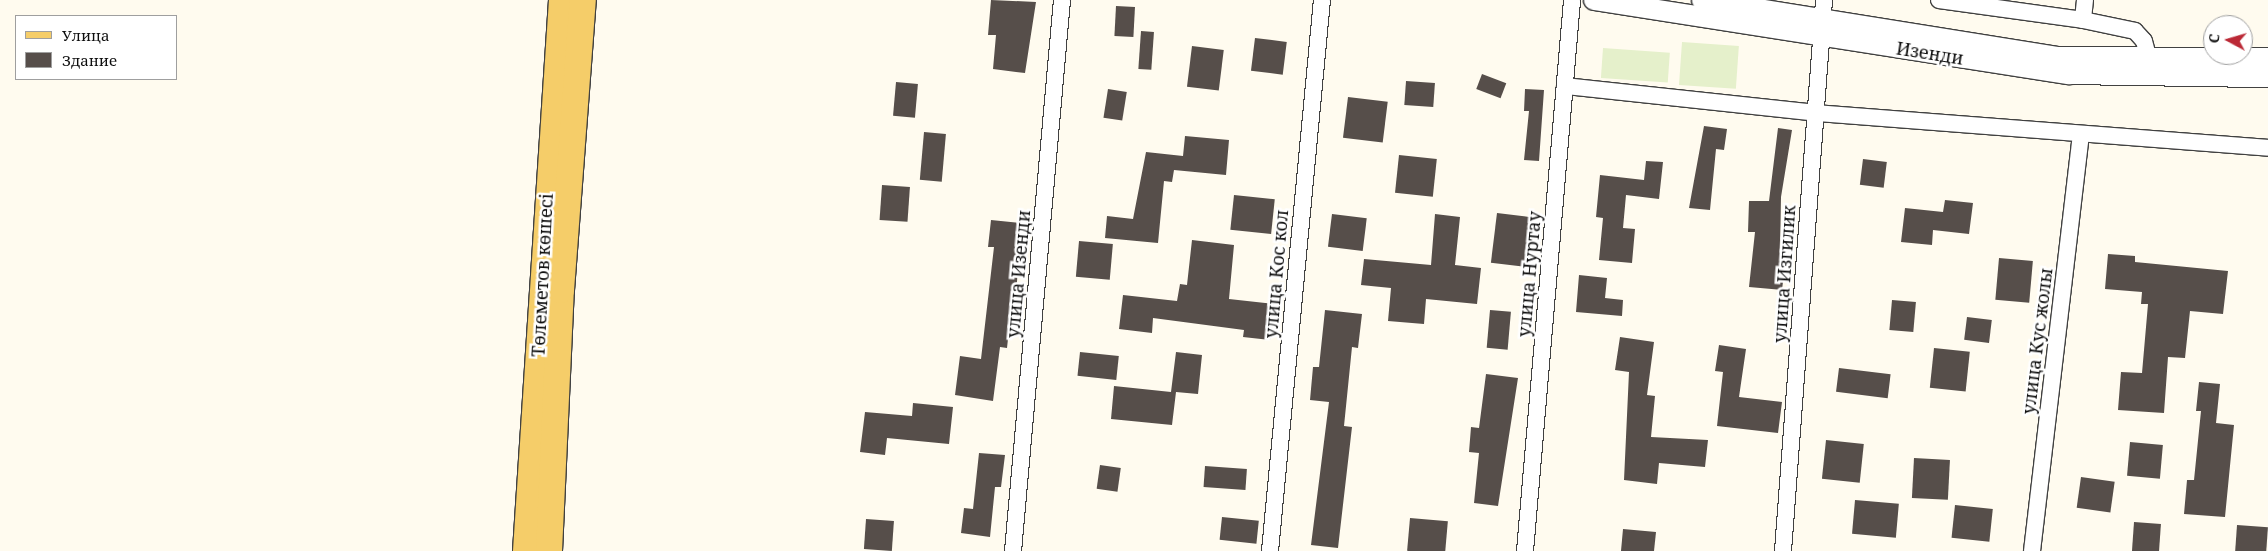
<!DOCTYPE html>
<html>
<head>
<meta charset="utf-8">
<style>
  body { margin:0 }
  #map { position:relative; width:2268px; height:551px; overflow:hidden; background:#fffbef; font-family:"Noto Serif",serif }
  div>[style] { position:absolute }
  .pitch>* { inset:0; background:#e5f0cb; transform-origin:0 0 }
  .building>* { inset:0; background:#564e4a; transform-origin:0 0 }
  .roads { filter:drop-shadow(1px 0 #414141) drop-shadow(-1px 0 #414141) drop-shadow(0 1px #414141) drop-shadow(0 -1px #414141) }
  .minor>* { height:16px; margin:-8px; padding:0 8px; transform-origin:8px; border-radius:8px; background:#fff }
  .tertiary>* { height:20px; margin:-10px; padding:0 10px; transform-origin:10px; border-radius:10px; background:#fff }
  .primary>* { height:26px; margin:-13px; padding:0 13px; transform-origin:13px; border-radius:13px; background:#f5cd69 }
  span { translate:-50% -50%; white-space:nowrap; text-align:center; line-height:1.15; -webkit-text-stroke:5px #fff; paint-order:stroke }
  .street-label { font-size:18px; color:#0e0e0e }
  .legend { position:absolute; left:15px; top:15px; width:162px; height:65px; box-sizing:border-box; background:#fff; border:1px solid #9f9f9f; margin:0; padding:6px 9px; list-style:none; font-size:15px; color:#0e0e0e }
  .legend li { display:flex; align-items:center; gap:10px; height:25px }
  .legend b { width:25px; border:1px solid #9f9f9f }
  .north { position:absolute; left:2203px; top:15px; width:50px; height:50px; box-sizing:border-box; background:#fff; border:1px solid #9f9f9f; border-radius:50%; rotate:276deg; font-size:14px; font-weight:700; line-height:20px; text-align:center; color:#0e0e0e }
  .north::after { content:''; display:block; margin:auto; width:18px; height:22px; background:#bb2936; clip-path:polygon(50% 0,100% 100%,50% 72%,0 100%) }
</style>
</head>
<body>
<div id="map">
  <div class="pitch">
    <div style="left:1682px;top:42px;width:57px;height:43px;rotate:4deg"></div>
    <div style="left:1603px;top:48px;width:67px;height:30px;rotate:4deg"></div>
  </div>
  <div class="building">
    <div style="clip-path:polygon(991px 0,1036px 2px,1025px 73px,993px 69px,996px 35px,988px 35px)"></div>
    <div style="left:1116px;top:6px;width:19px;height:30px;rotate:3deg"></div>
    <div style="left:1141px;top:31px;width:13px;height:38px;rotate:4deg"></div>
    <div style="left:1255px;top:38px;width:32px;height:33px;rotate:7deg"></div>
    <div style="left:1192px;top:46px;width:32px;height:41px;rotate:7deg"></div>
    <div style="left:1482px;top:74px;width:26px;height:16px;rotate:21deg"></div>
    <div style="left:1406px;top:81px;width:29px;height:24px;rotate:4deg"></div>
    <div style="left:896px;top:82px;width:22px;height:34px;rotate:5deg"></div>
    <div style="left:1108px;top:89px;width:19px;height:29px;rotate:9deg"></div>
    <div style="clip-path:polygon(1525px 89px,1544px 90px,1539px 161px,1524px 160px,1529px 111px,1524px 111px)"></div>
    <div style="left:1348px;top:97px;width:40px;height:41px;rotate:7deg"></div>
    <div style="clip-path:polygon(1704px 126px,1727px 129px,1724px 150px,1716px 149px,1710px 210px,1689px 208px)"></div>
    <div style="clip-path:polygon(1778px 128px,1792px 130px,1781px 197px,1780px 256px,1786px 257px,1782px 290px,1749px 287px,1755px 232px,1748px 232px,1749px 201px,1769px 201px)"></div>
    <div style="left:924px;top:132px;width:22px;height:48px;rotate:5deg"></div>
    <div style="clip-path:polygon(1185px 136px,1229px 140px,1226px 175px,1174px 170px,1172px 182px,1164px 181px,1158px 243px,1105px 238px,1107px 216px,1133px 219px,1146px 152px,1183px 156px)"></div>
    <div style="left:1399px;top:155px;width:38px;height:38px;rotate:6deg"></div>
    <div style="left:1863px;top:159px;width:24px;height:26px;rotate:7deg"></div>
    <div style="clip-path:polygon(1646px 161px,1663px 162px,1659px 199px,1626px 195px,1623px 228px,1635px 229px,1632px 263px,1599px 260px,1603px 218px,1596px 217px,1600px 175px,1644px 180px)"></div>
    <div style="left:882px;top:185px;width:28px;height:35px;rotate:4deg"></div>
    <div style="left:1234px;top:195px;width:41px;height:35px;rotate:6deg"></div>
    <div style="clip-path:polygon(1945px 200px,1973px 203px,1969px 234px,1933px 230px,1932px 245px,1901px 242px,1905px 208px,1943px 212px)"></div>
    <div style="left:1497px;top:213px;width:34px;height:50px;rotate:7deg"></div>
    <div style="left:1332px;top:214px;width:35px;height:33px;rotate:7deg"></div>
    <div style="clip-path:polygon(1435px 214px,1460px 217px,1455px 265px,1481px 268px,1477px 304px,1426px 299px,1424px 324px,1388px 321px,1391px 288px,1361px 285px,1364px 259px,1431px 265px)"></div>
    <div style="clip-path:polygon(991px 220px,1020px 223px,1016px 302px,1012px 302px,1007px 348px,1000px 347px,993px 401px,955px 395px,960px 356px,981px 359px,994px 247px,988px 247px)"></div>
    <div style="clip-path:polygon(1192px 240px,1234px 245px,1229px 299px,1274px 304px,1270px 340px,1243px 337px,1244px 330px,1153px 318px,1152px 333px,1119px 329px,1123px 295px,1177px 301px,1180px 284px,1187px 285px)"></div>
    <div style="left:1079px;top:241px;width:34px;height:36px;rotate:5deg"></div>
    <div style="clip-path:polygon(2108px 254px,2135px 256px,2135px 262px,2228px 271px,2223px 314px,2190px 311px,2185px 358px,2168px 357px,2164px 413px,2118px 410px,2121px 372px,2142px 373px,2148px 304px,2141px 304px,2142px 292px,2105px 289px)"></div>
    <div style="left:1999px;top:258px;width:34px;height:42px;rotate:5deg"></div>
    <div style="clip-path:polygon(1579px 275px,1607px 278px,1605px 298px,1623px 300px,1622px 316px,1576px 312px)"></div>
    <div style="left:1892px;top:300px;width:24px;height:30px;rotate:5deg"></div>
    <div style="clip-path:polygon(1325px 310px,1362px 314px,1358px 348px,1352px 347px,1344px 426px,1352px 427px,1338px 548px,1311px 545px,1329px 402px,1310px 400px,1313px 367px,1319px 367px)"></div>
    <div style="left:1490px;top:310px;width:21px;height:38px;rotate:5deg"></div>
    <div style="left:1967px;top:317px;width:25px;height:23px;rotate:7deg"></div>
    <div style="clip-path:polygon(1620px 337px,1654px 342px,1647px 395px,1655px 396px,1651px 437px,1708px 440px,1705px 467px,1659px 463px,1657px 484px,1624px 480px,1629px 372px,1615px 370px)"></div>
    <div style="clip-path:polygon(1719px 345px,1746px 349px,1739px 397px,1782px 402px,1778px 433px,1717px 426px,1723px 372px,1715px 371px)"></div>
    <div style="left:1934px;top:348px;width:36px;height:40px;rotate:6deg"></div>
    <div style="left:1080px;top:352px;width:39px;height:24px;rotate:6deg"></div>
    <div style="clip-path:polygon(1176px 352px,1202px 355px,1198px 394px,1176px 392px,1172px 425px,1111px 419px,1114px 386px,1171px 392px)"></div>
    <div style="left:1839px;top:368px;width:52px;height:24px;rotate:7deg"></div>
    <div style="clip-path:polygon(1486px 374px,1518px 378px,1498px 506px,1474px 503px,1479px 453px,1469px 452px,1471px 427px,1479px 428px)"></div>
    <div style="clip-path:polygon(2199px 382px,2220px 384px,2216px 423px,2234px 425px,2225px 517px,2184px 514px,2187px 480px,2194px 480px,2201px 411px,2196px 411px)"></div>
    <div style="clip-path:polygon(913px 403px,953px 407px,949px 444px,887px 438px,885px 455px,860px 452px,865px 412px,912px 416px)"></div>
    <div style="left:1826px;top:440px;width:38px;height:39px;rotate:6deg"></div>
    <div style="left:2130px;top:442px;width:33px;height:34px;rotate:5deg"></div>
    <div style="clip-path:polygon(979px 453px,1005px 455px,1001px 487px,995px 487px,990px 537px,961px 533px,964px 508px,973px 509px)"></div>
    <div style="left:1914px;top:458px;width:36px;height:40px;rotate:3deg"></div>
    <div style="left:1100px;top:465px;width:21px;height:24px;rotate:8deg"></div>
    <div style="left:1205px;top:466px;width:42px;height:21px;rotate:4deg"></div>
    <div style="left:2081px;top:477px;width:34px;height:31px;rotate:8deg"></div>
    <div style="left:1855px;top:500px;width:44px;height:34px;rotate:5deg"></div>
    <div style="left:1955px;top:505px;width:38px;height:33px;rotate:6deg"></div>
    <div style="left:1222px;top:517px;width:37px;height:23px;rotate:6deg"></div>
    <div style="left:1410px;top:518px;width:38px;height:33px;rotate:5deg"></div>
    <div style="left:866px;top:519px;width:28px;height:30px;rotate:4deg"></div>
    <div style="left:2134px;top:522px;width:27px;height:29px;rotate:4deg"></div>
    <div style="left:2237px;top:525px;width:31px;height:26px;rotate:4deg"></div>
    <div style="clip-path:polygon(1623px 529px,1656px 532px,1654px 551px,1621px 551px)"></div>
  </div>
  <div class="roads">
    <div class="minor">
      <div style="left:1939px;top:0;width:145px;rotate:7.9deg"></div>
      <div style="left:2085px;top:0;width:20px;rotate:96deg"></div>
      <div style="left:2083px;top:20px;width:53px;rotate:11.9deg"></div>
      <div style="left:2135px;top:31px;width:13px;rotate:48deg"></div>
      <div style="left:2144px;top:41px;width:28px;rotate:75deg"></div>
      <div style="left:1565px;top:86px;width:252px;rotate:6.1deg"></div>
      <div style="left:1816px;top:113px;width:453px;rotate:4.4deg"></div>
      <div style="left:1013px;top:551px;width:553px;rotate:-84.92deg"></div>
      <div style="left:1270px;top:551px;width:553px;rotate:-84.61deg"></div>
      <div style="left:1525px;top:551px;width:553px;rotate:-85.12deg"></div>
      <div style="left:1783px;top:551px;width:553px;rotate:-85.74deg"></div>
      <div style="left:2032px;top:551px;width:418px;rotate:-83.3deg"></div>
    </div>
    <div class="tertiary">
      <div style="left:1594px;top:0;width:481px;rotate:8.9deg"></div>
      <div style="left:2069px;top:74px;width:199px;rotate:0.9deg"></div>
      <div style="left:1702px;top:0;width:359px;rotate:9.1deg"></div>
      <div style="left:2056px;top:57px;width:212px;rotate:0.3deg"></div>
    </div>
    <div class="primary">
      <div style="left:526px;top:551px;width:552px;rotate:-86.26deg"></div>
      <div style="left:549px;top:551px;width:261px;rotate:-87.4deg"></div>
      <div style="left:561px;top:290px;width:291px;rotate:-85.7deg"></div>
    </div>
  </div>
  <div class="street-label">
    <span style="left:1930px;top:53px;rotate:9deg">Изенди</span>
    <span style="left:1018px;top:274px;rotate:-85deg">улица Изенди</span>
    <span style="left:1276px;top:274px;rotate:-85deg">улица Кос кол</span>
    <span style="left:1529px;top:274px;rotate:-85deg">улица Нуртау</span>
    <span style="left:1784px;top:274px;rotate:-86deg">улица Изгилик</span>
    <span style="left:542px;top:275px;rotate:-87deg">Төлеметов көшесі</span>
    <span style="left:2037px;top:341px;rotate:-83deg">улица Кус жолы</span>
  </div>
  <ul class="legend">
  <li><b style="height:6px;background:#f5cd69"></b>Улица</li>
  <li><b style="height:14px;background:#564e4a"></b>Здание</li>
  </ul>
  <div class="north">С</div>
</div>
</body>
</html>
